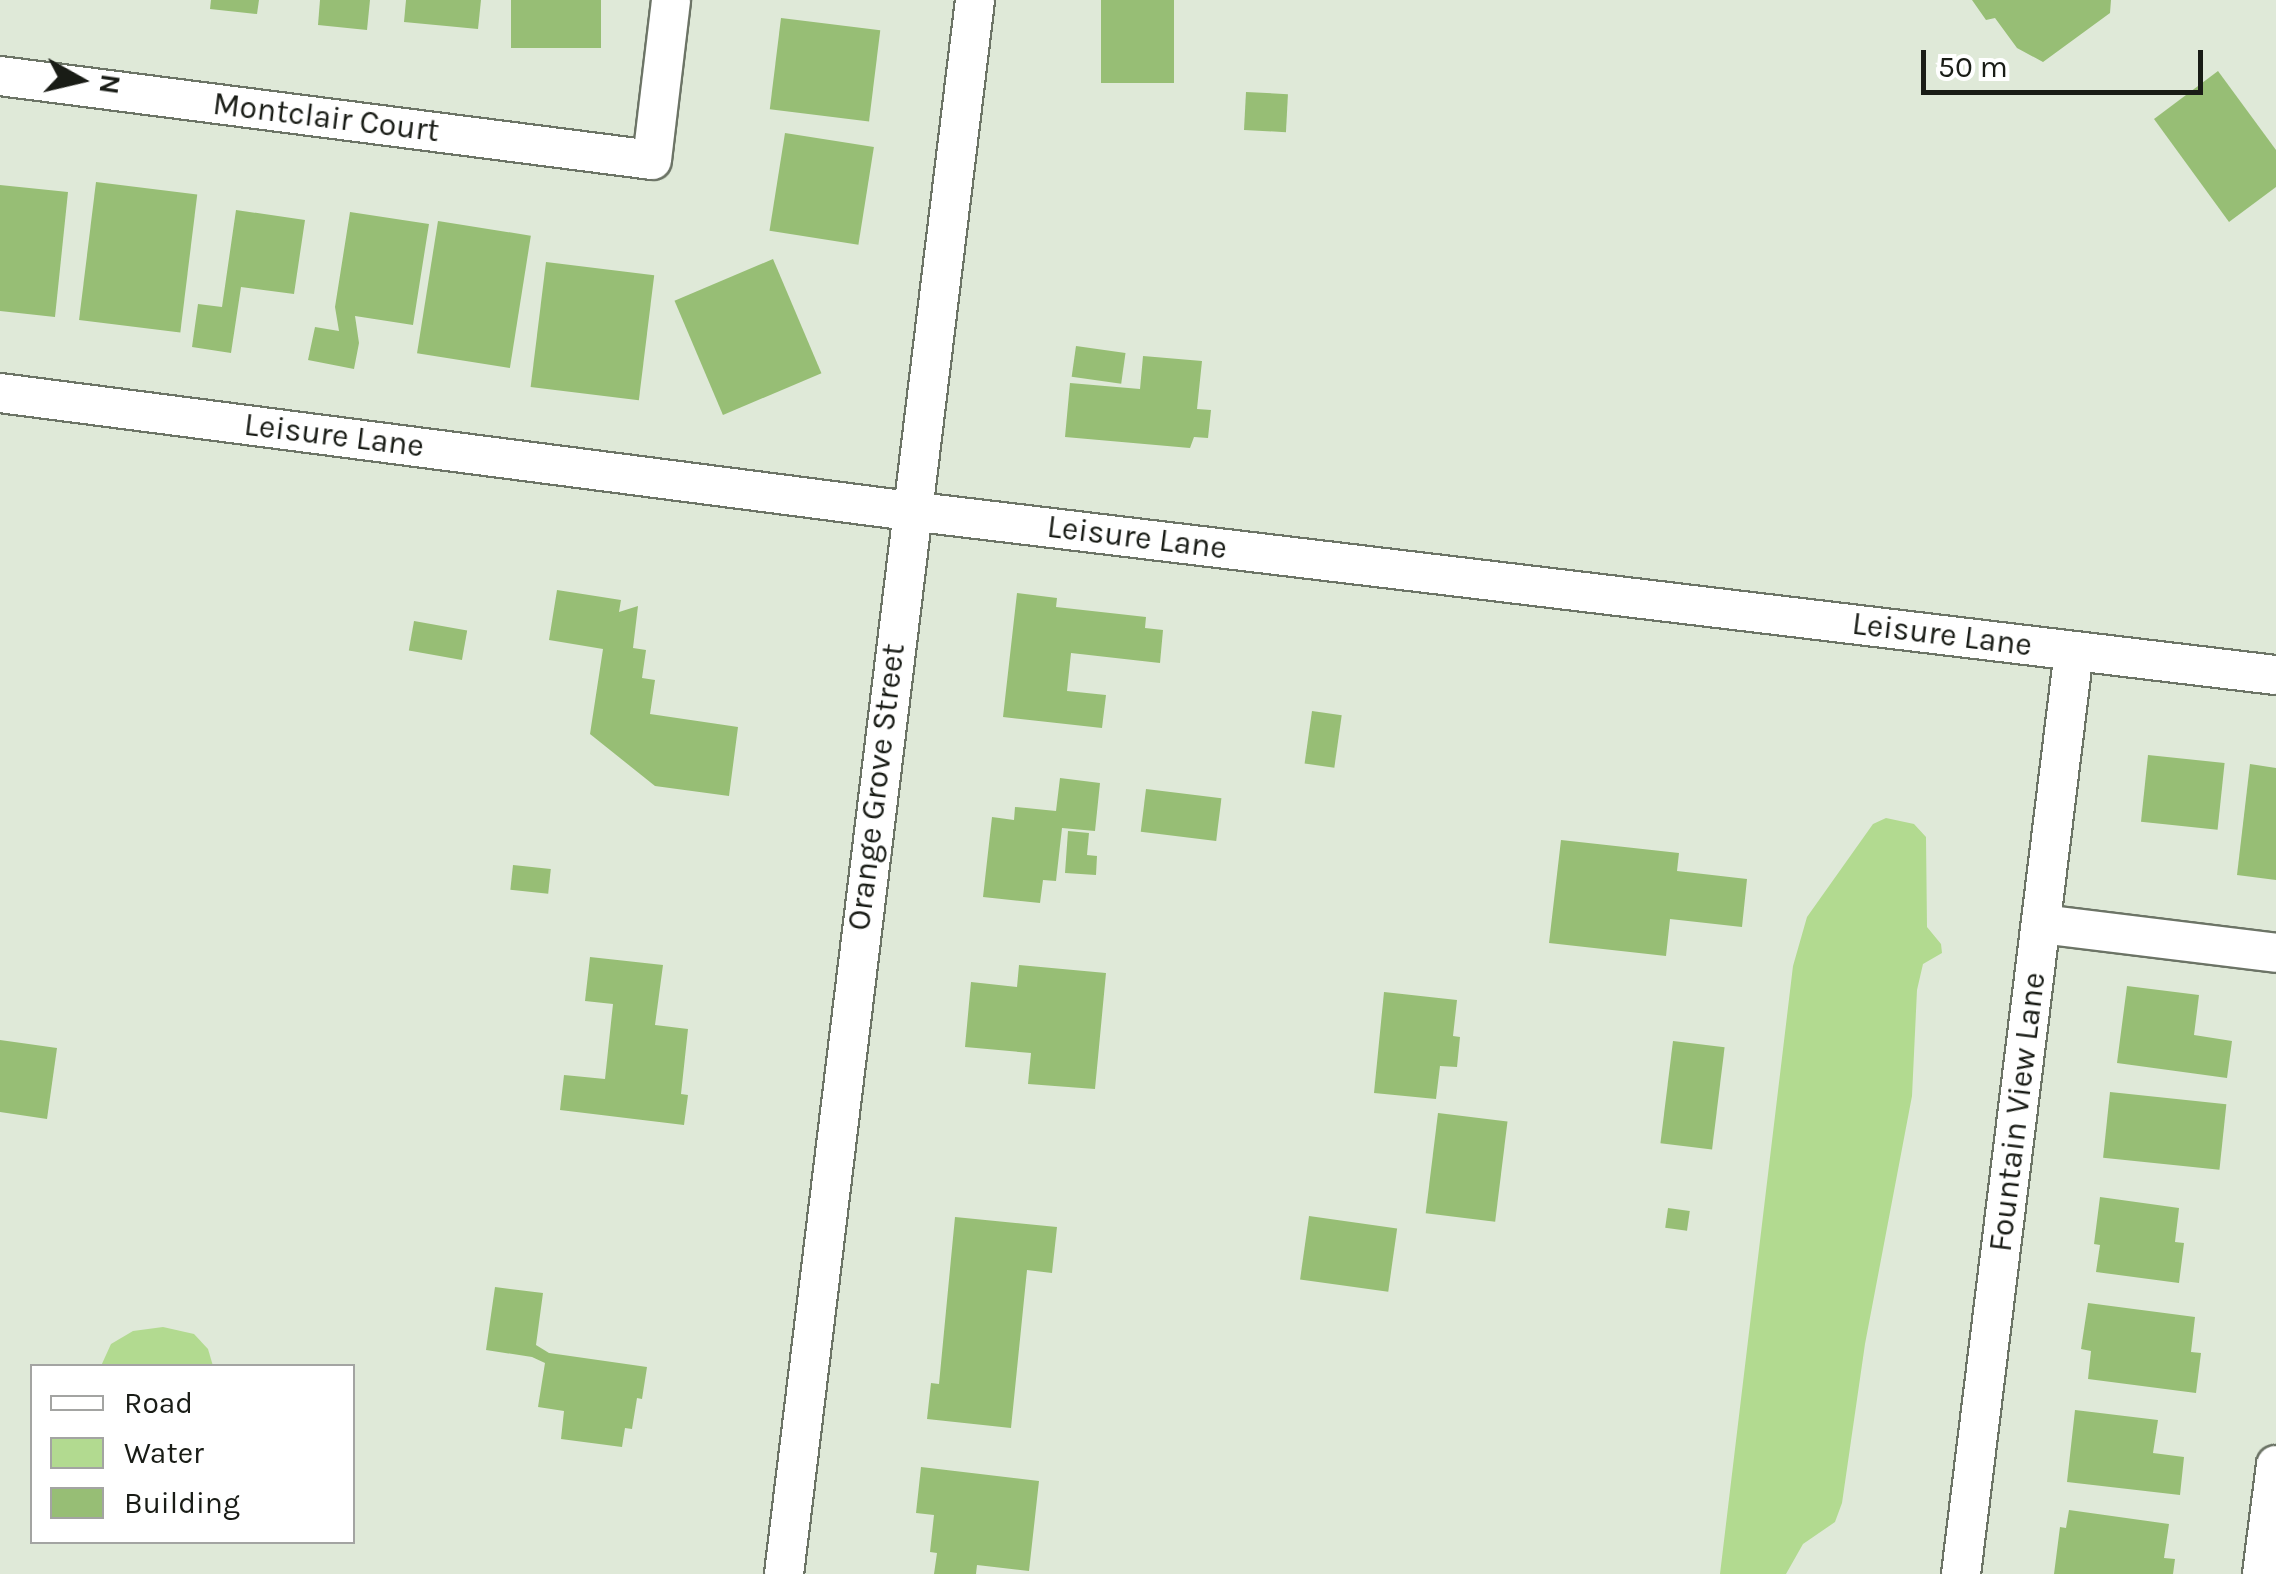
<!DOCTYPE html>
<html>
<head>
<meta charset="utf-8">
<style>
  body { margin:0 }
  #map { position:relative; width:2276px; height:1574px; overflow:hidden; background:#dfe9d8; font-family:Karla,sans-serif }
  div>[style] { position:absolute }
  .water>* { inset:0; background:#b2da90 }
  .building>* { inset:0; background:#97be75; transform-origin:0 0 }
  .roads { filter:drop-shadow(2px 0 #6c7466) drop-shadow(-2px 0 #6c7466) drop-shadow(0 2px #6c7466) drop-shadow(0 -2px #6c7466) }
  .minor>* { height:38px; margin:-19px; padding:0 19px; transform-origin:19px; border-radius:19px; background:#fff }
  span { translate:-50% -50%; white-space:nowrap; text-align:center; line-height:1.15; -webkit-text-stroke:8px #fff; paint-order:stroke }
  .street-label { font-size:32px; color:#191c16 }
  .legend { position:absolute; left:30px; top:1364px; width:325px; height:180px; box-sizing:border-box; background:#fff; border:2px solid #a3a4a2; margin:0; padding:12px 18px; list-style:none; font-size:30px; color:#191c16 }
  .legend li { display:flex; align-items:center; gap:20px; height:50px }
  .legend b { width:50px; border:2px solid #a3a4a2 }
  .north { position:absolute; left:30px; top:30px; width:100px; height:100px; -webkit-text-stroke:8px #fff; paint-order:stroke; rotate:98deg; font-size:28px; font-weight:700; line-height:40px; text-align:center; color:#191c16 }
  .north::after { content:''; display:block; margin:auto; width:35px; height:45px; background:#191c16; clip-path:polygon(50% 0,100% 100%,50% 72%,0 100%) }
  .scale { position:absolute; left:1921px; top:50px; width:282px; height:45px; box-sizing:border-box; border:5px solid #191c16; border-top:0; padding-left:12px; font-size:30px; line-height:35px; white-space:nowrap; color:#191c16; -webkit-text-stroke:8px #fff; paint-order:stroke }
</style>
</head>
<body>
<div id="map">
  <div class="water">
    <div style="clip-path:polygon(1886px 818px,1914px 824px,1926px 837px,1927px 927px,1941px 944px,1942px 953px,1923px 964px,1917px 990px,1912px 1096px,1865px 1344px,1842px 1503px,1835px 1522px,1803px 1544px,1786px 1574px,1720px 1574px,1793px 966px,1807px 917px,1873px 824px)"></div>
    <div style="clip-path:polygon(163px 1327px,194px 1334px,208px 1349px,213px 1366px,101px 1366px,111px 1344px,133px 1331px)"></div>
  </div>
  <div class="building">
    <div style="clip-path:polygon(211px 0,259px 0,257px 14px,210px 9px)"></div>
    <div style="clip-path:polygon(320px 0,370px 0,367px 30px,318px 25px)"></div>
    <div style="clip-path:polygon(406px 0,481px 0,478px 29px,404px 22px)"></div>
    <div style="left:511px;top:0;width:90px;height:48px"></div>
    <div style="left:1101px;top:0;width:73px;height:83px"></div>
    <div style="clip-path:polygon(1972px 0,2111px 0,2110px 13px,2043px 62px,2017px 48px,1995px 18px,1986px 20px)"></div>
    <div style="left:781px;top:18px;width:100px;height:92px;rotate:7deg"></div>
    <div style="clip-path:polygon(2218px 71px,2276px 150px,2276px 187px,2229px 222px,2154px 119px)"></div>
    <div style="left:1246px;top:92px;width:42px;height:38px;rotate:3deg"></div>
    <div style="left:785px;top:133px;width:90px;height:99px;rotate:9deg"></div>
    <div style="left:96px;top:182px;width:102px;height:139px;rotate:7deg"></div>
    <div style="clip-path:polygon(0 185px,68px 192px,55px 317px,0 311px)"></div>
    <div style="clip-path:polygon(236px 210px,305px 220px,294px 294px,241px 287px,231px 353px,192px 347px,198px 304px,222px 307px)"></div>
    <div style="clip-path:polygon(350px 212px,429px 224px,413px 325px,355px 316px,359px 343px,354px 369px,308px 360px,315px 327px,339px 331px,335px 307px)"></div>
    <div style="left:438px;top:221px;width:94px;height:134px;rotate:9deg"></div>
    <div style="left:773px;top:259px;width:124px;height:107px;rotate:67deg"></div>
    <div style="left:546px;top:262px;width:109px;height:126px;rotate:7deg"></div>
    <div style="left:1076px;top:346px;width:50px;height:31px;rotate:8deg"></div>
    <div style="clip-path:polygon(1143px 356px,1202px 361px,1197px 409px,1211px 410px,1208px 438px,1194px 437px,1190px 448px,1065px 437px,1070px 383px,1140px 389px)"></div>
    <div style="clip-path:polygon(557px 590px,621px 600px,619px 612px,638px 606px,633px 648px,646px 650px,642px 678px,655px 680px,650px 714px,738px 727px,729px 796px,655px 786px,590px 734px,603px 649px,549px 640px)"></div>
    <div style="clip-path:polygon(1017px 593px,1057px 598px,1056px 607px,1146px 617px,1145px 628px,1163px 630px,1160px 663px,1071px 653px,1067px 691px,1106px 695px,1102px 728px,1003px 717px)"></div>
    <div style="left:414px;top:621px;width:54px;height:30px;rotate:10deg"></div>
    <div style="left:1312px;top:711px;width:30px;height:53px;rotate:8deg"></div>
    <div style="left:2148px;top:755px;width:77px;height:67px;rotate:6deg"></div>
    <div style="clip-path:polygon(2250px 764px,2276px 768px,2276px 880px,2237px 875px)"></div>
    <div style="clip-path:polygon(1060px 778px,1100px 783px,1095px 831px,1062px 828px,1056px 881px,1043px 880px,1040px 903px,983px 897px,992px 817px,1014px 820px,1015px 807px,1056px 811px)"></div>
    <div style="left:1146px;top:789px;width:76px;height:43px;rotate:7deg"></div>
    <div style="clip-path:polygon(1068px 831px,1089px 833px,1087px 855px,1097px 856px,1096px 875px,1065px 873px)"></div>
    <div style="clip-path:polygon(1561px 840px,1679px 853px,1677px 871px,1747px 879px,1742px 927px,1670px 919px,1666px 956px,1549px 943px)"></div>
    <div style="left:513px;top:865px;width:38px;height:25px;rotate:6deg"></div>
    <div style="clip-path:polygon(590px 957px,663px 965px,655px 1025px,688px 1029px,681px 1094px,688px 1095px,684px 1125px,560px 1110px,564px 1075px,605px 1079px,613px 1004px,585px 1001px)"></div>
    <div style="clip-path:polygon(1019px 965px,1106px 973px,1095px 1089px,1028px 1084px,1031px 1053px,965px 1047px,971px 982px,1017px 987px)"></div>
    <div style="clip-path:polygon(2127px 986px,2199px 995px,2194px 1035px,2232px 1041px,2227px 1078px,2117px 1063px)"></div>
    <div style="clip-path:polygon(1384px 992px,1457px 1000px,1453px 1036px,1460px 1037px,1457px 1067px,1440px 1066px,1436px 1099px,1374px 1093px)"></div>
    <div style="clip-path:polygon(0 1040px,57px 1048px,47px 1119px,0 1112px)"></div>
    <div style="left:1673px;top:1041px;width:52px;height:103px;rotate:7deg"></div>
    <div style="left:2110px;top:1092px;width:117px;height:66px;rotate:6deg"></div>
    <div style="left:1438px;top:1113px;width:70px;height:101px;rotate:7deg"></div>
    <div style="clip-path:polygon(2100px 1197px,2179px 1208px,2175px 1242px,2184px 1243px,2179px 1283px,2096px 1272px,2100px 1245px,2094px 1244px)"></div>
    <div style="left:1668px;top:1208px;width:22px;height:20px;rotate:8deg"></div>
    <div style="left:1309px;top:1216px;width:89px;height:64px;rotate:8deg"></div>
    <div style="clip-path:polygon(955px 1217px,1057px 1227px,1052px 1273px,1027px 1270px,1011px 1428px,927px 1419px,931px 1383px,939px 1384px)"></div>
    <div style="clip-path:polygon(495px 1287px,543px 1293px,536px 1345px,549px 1353px,647px 1367px,642px 1399px,637px 1398px,632px 1429px,625px 1428px,622px 1447px,561px 1439px,564px 1411px,538px 1407px,545px 1363px,532px 1357px,486px 1350px)"></div>
    <div style="clip-path:polygon(2088px 1303px,2195px 1317px,2191px 1352px,2201px 1353px,2196px 1393px,2088px 1379px,2091px 1351px,2081px 1349px)"></div>
    <div style="clip-path:polygon(2075px 1410px,2158px 1420px,2153px 1453px,2184px 1457px,2180px 1495px,2067px 1482px)"></div>
    <div style="clip-path:polygon(921px 1467px,1039px 1481px,1029px 1571px,977px 1565px,976px 1574px,934px 1574px,937px 1553px,930px 1552px,934px 1515px,916px 1513px)"></div>
    <div style="clip-path:polygon(2069px 1510px,2169px 1524px,2164px 1558px,2175px 1559px,2173px 1574px,2054px 1574px,2060px 1527px,2066px 1528px)"></div>
  </div>
  <div class="roads">
    <div class="minor">
      <div style="left:0;top:76px;width:657px;rotate:7.34deg"></div>
      <div style="left:652px;top:160px;width:161px;rotate:-83.2deg"></div>
      <div style="left:0;top:393px;width:918px;rotate:7.39deg"></div>
      <div style="left:910px;top:511px;width:1376px;rotate:6.85deg"></div>
      <div style="left:2041px;top:924px;width:237px;rotate:7deg"></div>
      <div style="left:784px;top:1574px;width:1586px;rotate:-83.08deg"></div>
      <div style="left:1961px;top:1574px;width:930px;rotate:-83.02deg"></div>
      <div style="left:2262px;top:1574px;width:110px;rotate:-82.7deg"></div>
    </div>
  </div>
  <div class="street-label">
    <span style="left:326px;top:118px;rotate:7deg">Montclair Court</span>
    <span style="left:334px;top:436px;rotate:7deg">Leisure Lane</span>
    <span style="left:1137px;top:538px;rotate:7deg">Leisure Lane</span>
    <span style="left:1942px;top:635px;rotate:7deg">Leisure Lane</span>
    <span style="left:877px;top:787px;rotate:-83deg">Orange Grove Street</span>
    <span style="left:2018px;top:1112px;rotate:-83deg">Fountain View Lane</span>
  </div>
  <ul class="legend">
  <li><b style="height:12px;background:#fff"></b>Road</li>
  <li><b style="height:28px;background:#b2da90"></b>Water</li>
  <li><b style="height:28px;background:#97be75"></b>Building</li>
  </ul>
  <div class="north">N</div>
  <div class="scale">50 m</div>
</div>
</body>
</html>
